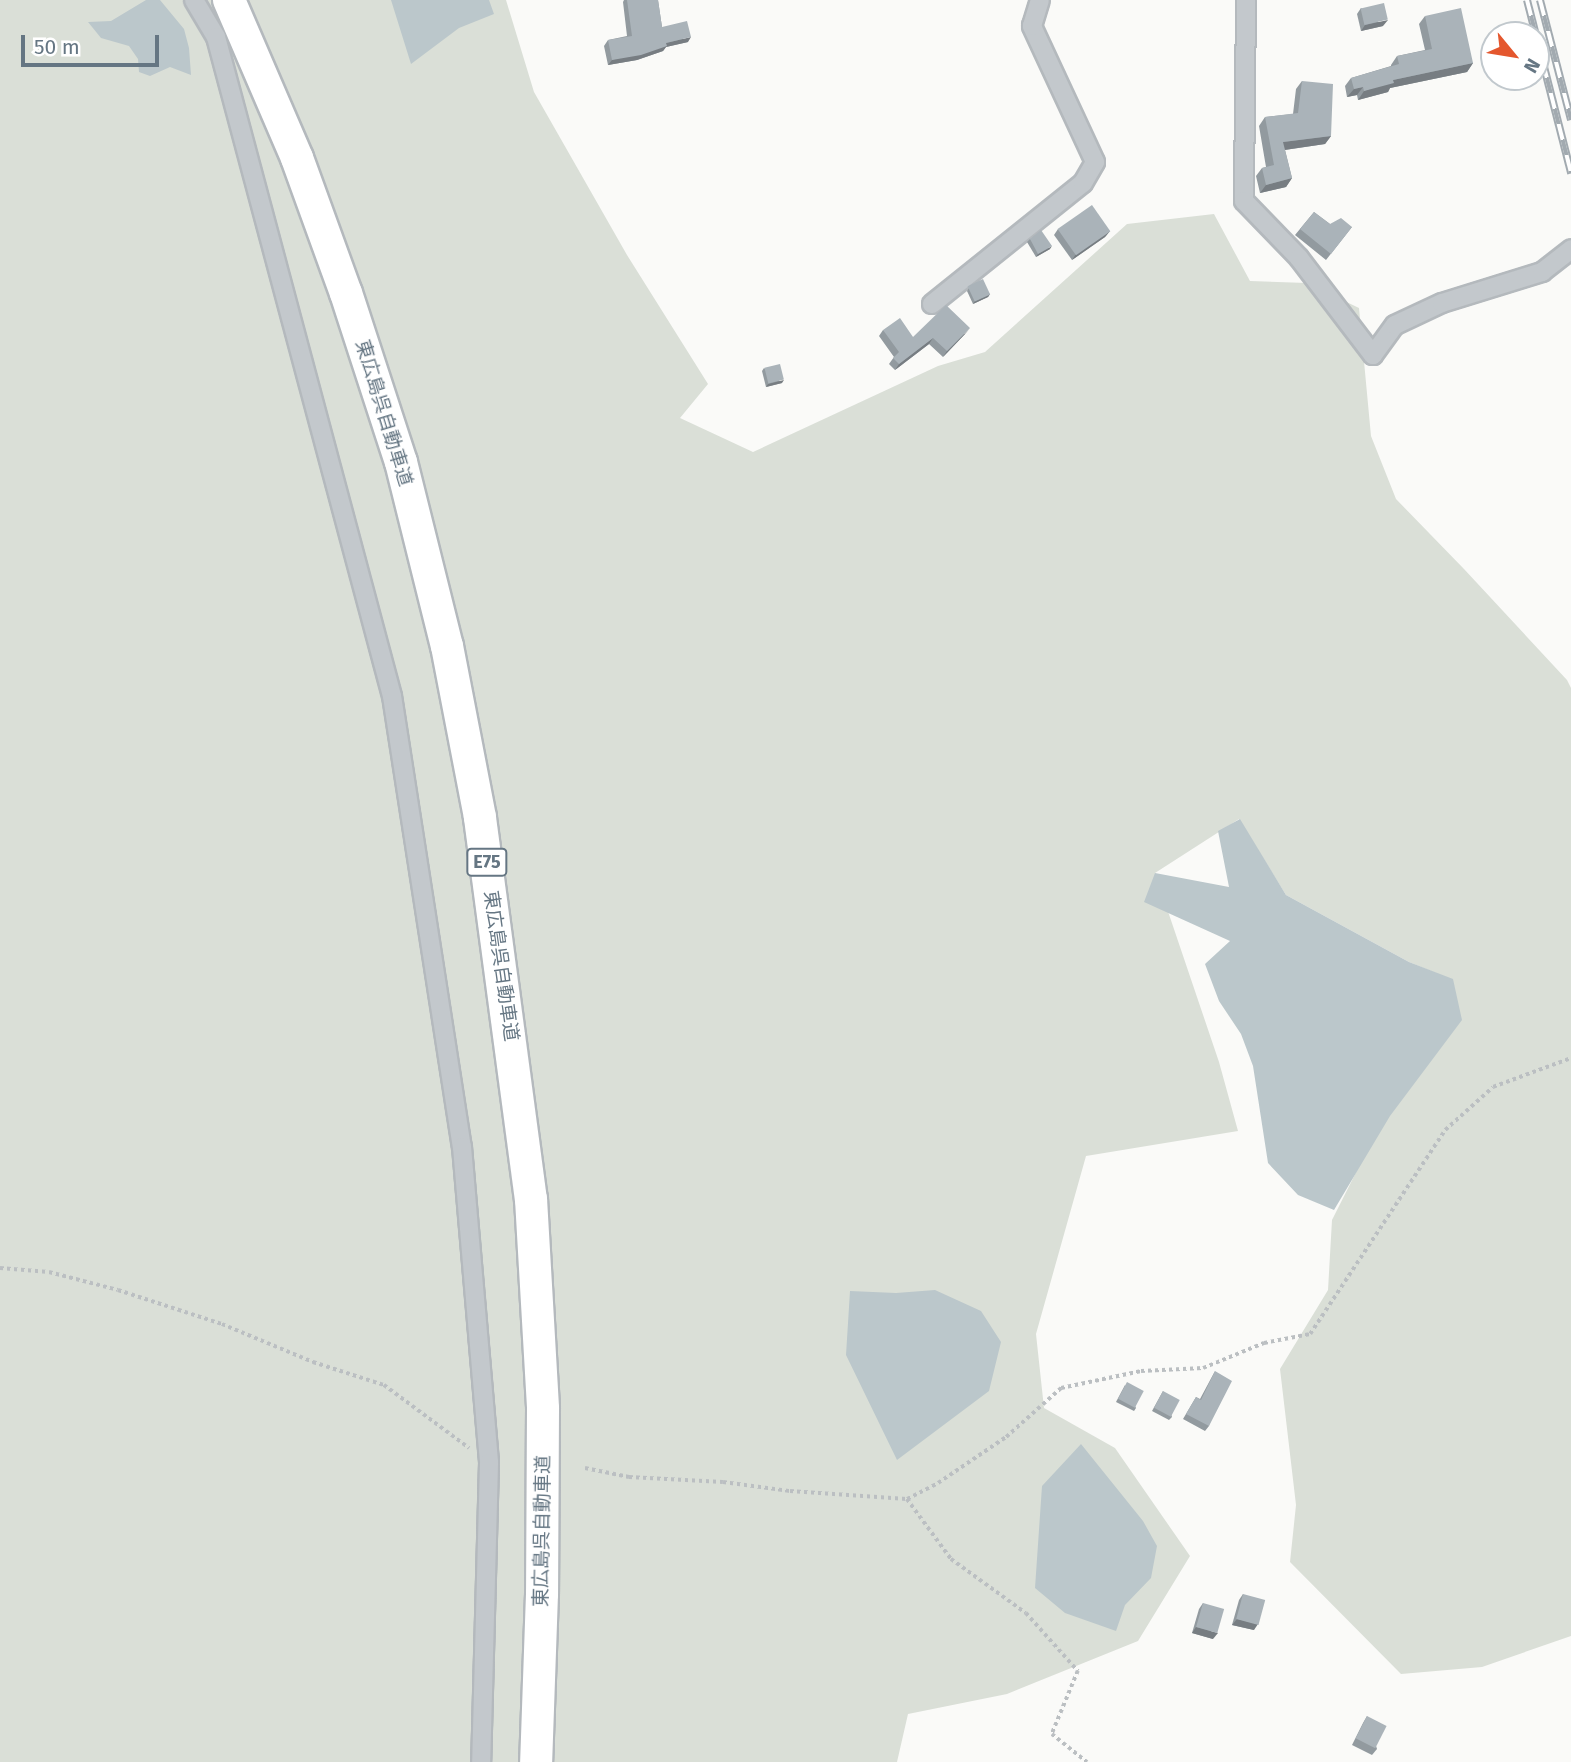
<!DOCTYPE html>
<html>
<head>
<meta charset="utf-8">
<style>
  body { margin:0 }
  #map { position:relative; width:1571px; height:1762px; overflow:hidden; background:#fafaf8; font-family:"Fira Sans","Noto Sans JP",sans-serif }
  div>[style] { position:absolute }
  .green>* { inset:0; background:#dadfd7 }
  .water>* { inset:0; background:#bbc7cb }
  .path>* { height:3.5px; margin-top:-1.75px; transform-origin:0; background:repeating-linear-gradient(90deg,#bbbfc2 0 3.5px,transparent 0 7px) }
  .roads { filter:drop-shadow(2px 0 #b4b9bd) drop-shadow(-2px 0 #b4b9bd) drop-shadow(0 2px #b4b9bd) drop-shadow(0 -2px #b4b9bd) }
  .minor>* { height:18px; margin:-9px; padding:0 9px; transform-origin:9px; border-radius:9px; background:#c3c8cc }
  .motorway>* { height:32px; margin:-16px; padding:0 16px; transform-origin:16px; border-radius:16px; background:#fff }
  .rail>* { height:8px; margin-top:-4px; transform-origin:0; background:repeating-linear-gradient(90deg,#fff 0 16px,#a2aab0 0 32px); box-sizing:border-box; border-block:2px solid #a2aab0 }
  .wall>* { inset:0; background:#929a9f }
  .shaded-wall>* { inset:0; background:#777d82 }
  .building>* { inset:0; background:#aab3b9; transform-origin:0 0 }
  span { translate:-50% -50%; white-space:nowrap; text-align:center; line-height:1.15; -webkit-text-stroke:7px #fff; paint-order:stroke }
  .shield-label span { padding:2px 5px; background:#fff; border:2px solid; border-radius:5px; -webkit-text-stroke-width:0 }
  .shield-label { font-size:18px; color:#657683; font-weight:700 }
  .street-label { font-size:19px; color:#657683 }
  .north { position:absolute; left:1480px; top:21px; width:70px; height:70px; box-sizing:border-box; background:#fff; border:2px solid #c1c8cd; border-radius:50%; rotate:120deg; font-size:19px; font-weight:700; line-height:28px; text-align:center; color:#657683 }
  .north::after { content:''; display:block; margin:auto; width:24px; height:32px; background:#e4572e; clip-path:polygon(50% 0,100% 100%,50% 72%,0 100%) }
  .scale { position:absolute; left:21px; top:35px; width:138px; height:32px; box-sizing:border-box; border:4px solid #657683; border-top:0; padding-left:9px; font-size:21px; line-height:24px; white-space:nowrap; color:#657683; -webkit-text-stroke:5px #fff; paint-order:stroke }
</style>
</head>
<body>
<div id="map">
  <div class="green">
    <div style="clip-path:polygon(0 0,506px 0,534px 92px,627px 255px,708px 384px,680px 418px,753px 452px,938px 366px,985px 352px,1127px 224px,1214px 214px,1250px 281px,1307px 283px,1359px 308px,1371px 436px,1396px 499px,1464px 569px,1567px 680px,1571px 688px,1571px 1636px,1482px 1667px,1401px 1674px,1290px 1562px,1296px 1505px,1280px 1369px,1328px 1290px,1332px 1220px,1453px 980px,1409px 962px,1286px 895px,1239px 819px,1155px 873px,1219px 1062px,1238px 1131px,1086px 1156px,1036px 1334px,1044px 1408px,1115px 1448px,1190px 1556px,1138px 1641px,1007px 1694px,908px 1714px,897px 1762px,0 1762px)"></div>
  </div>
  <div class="water">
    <div style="clip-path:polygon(146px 0,160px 0,184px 29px,189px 48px,191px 75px,170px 67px,150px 76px,139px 72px,138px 59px,129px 46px,101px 38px,88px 22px,111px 21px)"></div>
    <div style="clip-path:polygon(391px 0,489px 0,494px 14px,459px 28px,411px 64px)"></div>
    <div style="clip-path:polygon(1240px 819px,1286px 895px,1409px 962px,1453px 979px,1462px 1020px,1390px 1116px,1334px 1210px,1298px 1195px,1268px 1163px,1253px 1066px,1241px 1034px,1219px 1001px,1205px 964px,1230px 941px,1144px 902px,1155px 873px,1229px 887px,1218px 831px)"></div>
    <div style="clip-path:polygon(935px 1290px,981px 1311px,1001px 1342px,989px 1391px,897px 1460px,846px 1355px,850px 1291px,896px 1293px)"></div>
    <div style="clip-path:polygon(1081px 1444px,1143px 1521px,1157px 1546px,1151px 1578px,1125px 1605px,1116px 1631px,1065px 1613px,1035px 1588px,1042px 1486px)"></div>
  </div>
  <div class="path">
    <div style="left:0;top:1268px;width:49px;rotate:4.7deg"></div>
    <div style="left:49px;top:1272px;width:71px;rotate:14.6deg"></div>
    <div style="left:118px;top:1290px;width:109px;rotate:18.1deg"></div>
    <div style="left:222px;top:1324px;width:99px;rotate:22.7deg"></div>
    <div style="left:313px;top:1362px;width:75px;rotate:17.9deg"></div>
    <div style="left:384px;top:1385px;width:106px;rotate:36.5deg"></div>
    <div style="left:585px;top:1468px;width:45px;rotate:11.6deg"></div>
    <div style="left:629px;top:1477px;width:94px;rotate:3deg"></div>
    <div style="left:723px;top:1482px;width:68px;rotate:7.7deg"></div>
    <div style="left:790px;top:1491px;width:117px;rotate:3.9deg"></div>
    <div style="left:907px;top:1499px;width:35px;rotate:-27deg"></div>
    <div style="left:938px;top:1483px;width:82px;rotate:-34.1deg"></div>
    <div style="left:1006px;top:1437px;width:74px;rotate:-41.7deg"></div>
    <div style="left:1061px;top:1388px;width:82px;rotate:-12deg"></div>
    <div style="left:1141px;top:1371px;width:62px;rotate:-2.8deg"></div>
    <div style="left:1203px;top:1368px;width:66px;rotate:-22.3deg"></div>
    <div style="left:1264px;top:1343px;width:47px;rotate:-11.1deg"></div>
    <div style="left:1310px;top:1334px;width:245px;rotate:-56.5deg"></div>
    <div style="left:1445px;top:1130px;width:64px;rotate:-41.9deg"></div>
    <div style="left:1493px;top:1087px;width:83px;rotate:-20.4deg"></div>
    <div style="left:907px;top:1499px;width:74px;rotate:53.7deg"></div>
    <div style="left:951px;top:1559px;width:92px;rotate:35.8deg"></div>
    <div style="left:1026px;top:1613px;width:78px;rotate:48.1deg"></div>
    <div style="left:1078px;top:1671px;width:68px;rotate:112.4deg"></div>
    <div style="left:1052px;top:1734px;width:45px;rotate:38.7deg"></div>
  </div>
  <div class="roads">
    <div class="minor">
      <div style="left:194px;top:0;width:43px;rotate:59.3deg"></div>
      <div style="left:216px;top:37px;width:682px;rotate:75.05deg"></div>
      <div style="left:392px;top:696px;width:456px;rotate:81.2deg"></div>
      <div style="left:462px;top:1147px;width:317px;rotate:85.1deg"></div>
      <div style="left:489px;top:1463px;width:299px;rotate:91.5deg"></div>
      <div style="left:1246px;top:0;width:201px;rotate:90.6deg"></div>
      <div style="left:1244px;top:201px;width:79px;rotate:46deg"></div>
      <div style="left:1299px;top:258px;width:122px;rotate:52.7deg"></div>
      <div style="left:1373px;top:355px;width:37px;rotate:-54deg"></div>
      <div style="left:1395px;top:325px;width:52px;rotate:-25.1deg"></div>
      <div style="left:1442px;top:303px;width:105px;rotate:-17.2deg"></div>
      <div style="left:1542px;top:272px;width:37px;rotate:-38deg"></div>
      <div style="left:932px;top:304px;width:193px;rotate:-38.7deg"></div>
      <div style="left:1083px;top:183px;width:24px;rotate:-60deg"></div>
      <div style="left:1095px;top:162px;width:150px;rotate:-114.9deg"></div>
      <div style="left:1032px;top:26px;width:27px;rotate:-73deg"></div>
    </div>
    <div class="motorway">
      <div style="left:229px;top:0;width:172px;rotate:66.7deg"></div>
      <div style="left:297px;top:158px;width:144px;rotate:70.1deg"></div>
      <div style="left:346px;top:293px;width:178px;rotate:72deg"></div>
      <div style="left:401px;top:462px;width:190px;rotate:76deg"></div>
      <div style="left:447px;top:646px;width:175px;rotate:79.1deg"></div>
      <div style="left:480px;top:818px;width:384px;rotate:82.4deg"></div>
      <div style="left:531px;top:1199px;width:210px;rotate:86.7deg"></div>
      <div style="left:543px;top:1409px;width:185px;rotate:90.3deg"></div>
      <div style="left:542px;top:1594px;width:168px;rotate:92deg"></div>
    </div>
  </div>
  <div class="rail">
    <div style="left:1527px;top:0;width:179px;rotate:75.7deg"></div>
    <div style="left:1540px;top:0;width:124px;rotate:75.5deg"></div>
  </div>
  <div class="wall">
    <div style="clip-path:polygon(624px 0,658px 0,662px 27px,688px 42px,666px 47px,663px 51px,637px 60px,608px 65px,604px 46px,608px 40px,627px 36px,623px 2px)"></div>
    <div style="clip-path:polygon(1361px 8px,1383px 26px,1361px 31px,1357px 14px)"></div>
    <div style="clip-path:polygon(1425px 16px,1473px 63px,1467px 72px,1390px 88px,1388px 92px,1358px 100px,1357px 95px,1347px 97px,1345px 86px,1351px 78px,1391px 66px,1391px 65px,1397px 56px,1425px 50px,1419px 24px)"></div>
    <div style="clip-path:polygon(1302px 81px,1331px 136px,1325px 144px,1285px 150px,1292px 178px,1286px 187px,1260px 193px,1256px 176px,1262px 168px,1266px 167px,1259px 126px,1265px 117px,1293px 114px,1296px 89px)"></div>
    <div style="clip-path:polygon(1314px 212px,1330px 224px,1352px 227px,1326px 260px,1295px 235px)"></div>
    <div style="clip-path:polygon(1058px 229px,1110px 231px,1105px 237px,1072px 260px,1054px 235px)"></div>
    <div style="clip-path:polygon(1030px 239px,1050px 249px,1036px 257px,1027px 242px)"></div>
    <div style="clip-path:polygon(969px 288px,990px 294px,988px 297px,973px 304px,967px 291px)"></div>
    <div style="clip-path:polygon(883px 330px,913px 337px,965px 334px,943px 357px,929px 344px,895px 370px,889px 364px,894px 357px,879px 336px)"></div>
    <div style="clip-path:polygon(764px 368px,782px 383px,766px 387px,762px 371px)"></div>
    <div style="clip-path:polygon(1215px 1371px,1209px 1426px,1205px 1431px,1183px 1419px,1196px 1397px,1200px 1399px)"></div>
    <div style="clip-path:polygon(1125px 1385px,1136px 1408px,1134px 1411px,1116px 1402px)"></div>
    <div style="clip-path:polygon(1163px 1391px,1172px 1417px,1169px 1420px,1152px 1411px)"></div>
    <div style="clip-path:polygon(1243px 1594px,1254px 1630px,1232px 1625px,1239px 1600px)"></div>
    <div style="clip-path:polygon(1203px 1603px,1213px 1639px,1192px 1633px,1199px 1609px)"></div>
    <div style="clip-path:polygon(1367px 1716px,1377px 1749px,1372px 1755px,1352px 1745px,1363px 1723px)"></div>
  </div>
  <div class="shaded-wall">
    <div style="clip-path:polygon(1388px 20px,1383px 26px,1361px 31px,1365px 25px)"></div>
    <div style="clip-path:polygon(691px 37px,688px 42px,666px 47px,663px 51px,637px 60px,608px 65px,612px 60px,666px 43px)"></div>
    <div style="clip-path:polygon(1473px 63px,1467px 72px,1390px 88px,1388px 92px,1358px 100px,1364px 91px,1393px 80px)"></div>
    <div style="clip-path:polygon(1363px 87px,1357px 95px,1347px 97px,1354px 89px)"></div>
    <div style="clip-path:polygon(1331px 136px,1325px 144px,1277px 151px,1283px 142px)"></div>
    <div style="clip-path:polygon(1292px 178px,1286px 187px,1260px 193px,1266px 185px)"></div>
    <div style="clip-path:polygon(1110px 231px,1105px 237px,1072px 260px,1076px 254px)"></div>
    <div style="clip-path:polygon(1052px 246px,1050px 249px,1036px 257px,1038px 254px)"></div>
    <div style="clip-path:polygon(990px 294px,988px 297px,973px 304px,975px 301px)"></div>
    <div style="clip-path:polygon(970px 328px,965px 334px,943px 357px,947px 351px)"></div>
    <div style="clip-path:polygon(933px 338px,929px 344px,895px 370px,899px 364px)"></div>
    <div style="clip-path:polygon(784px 380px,782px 383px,766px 387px,768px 384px)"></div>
    <div style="clip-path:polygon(1237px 1619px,1258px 1624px,1254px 1630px,1232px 1625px)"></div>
    <div style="clip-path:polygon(1196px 1627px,1218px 1633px,1213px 1639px,1192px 1633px)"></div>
  </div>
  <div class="building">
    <div style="clip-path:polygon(627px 0,658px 0,662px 27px,687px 21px,691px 37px,666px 43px,667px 46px,641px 55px,612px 60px,608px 40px,632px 36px)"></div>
    <div style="left:1384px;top:3px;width:17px;height:24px;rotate:77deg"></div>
    <div style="clip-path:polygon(1461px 8px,1473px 63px,1393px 80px,1394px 83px,1364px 91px,1363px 87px,1354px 89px,1351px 78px,1399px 64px,1397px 56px,1432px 49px,1425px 16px)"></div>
    <div style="clip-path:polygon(1302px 81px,1333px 84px,1331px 136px,1283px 142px,1292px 178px,1266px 185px,1262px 168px,1274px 165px,1265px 117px,1298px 113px)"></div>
    <div style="left:1092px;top:205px;width:32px;height:42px;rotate:55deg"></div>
    <div style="clip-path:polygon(1314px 212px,1330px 224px,1341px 218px,1352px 227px,1331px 254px,1300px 229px)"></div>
    <div style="clip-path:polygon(1041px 230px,1052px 246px,1038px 254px,1030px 239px)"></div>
    <div style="left:983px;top:279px;width:17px;height:17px;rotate:65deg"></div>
    <div style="clip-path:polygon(946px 305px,970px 328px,947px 351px,933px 338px,899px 364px,893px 358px,899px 352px,883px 330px,900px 318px,913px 337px)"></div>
    <div style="left:780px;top:364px;width:16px;height:16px;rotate:76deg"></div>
    <div style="clip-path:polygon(1215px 1371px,1232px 1381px,1209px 1426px,1186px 1414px,1196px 1397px,1201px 1400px)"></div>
    <div style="left:1127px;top:1382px;width:19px;height:19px;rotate:28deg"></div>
    <div style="left:1163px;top:1391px;width:19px;height:19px;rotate:28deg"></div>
    <div style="left:1243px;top:1594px;width:23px;height:26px;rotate:15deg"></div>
    <div style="left:1203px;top:1603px;width:22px;height:25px;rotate:16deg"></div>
    <div style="left:1367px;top:1716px;width:22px;height:25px;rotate:27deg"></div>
  </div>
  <div class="shield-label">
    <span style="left:487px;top:862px">E75</span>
  </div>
  <div class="street-label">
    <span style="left:384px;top:413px;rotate:73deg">東広島呉自動車道</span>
    <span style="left:501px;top:966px;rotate:82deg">東広島呉自動車道</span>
    <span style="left:542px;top:1531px;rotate:-89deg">東広島呉自動車道</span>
  </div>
  <div class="north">N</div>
  <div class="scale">50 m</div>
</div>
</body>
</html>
